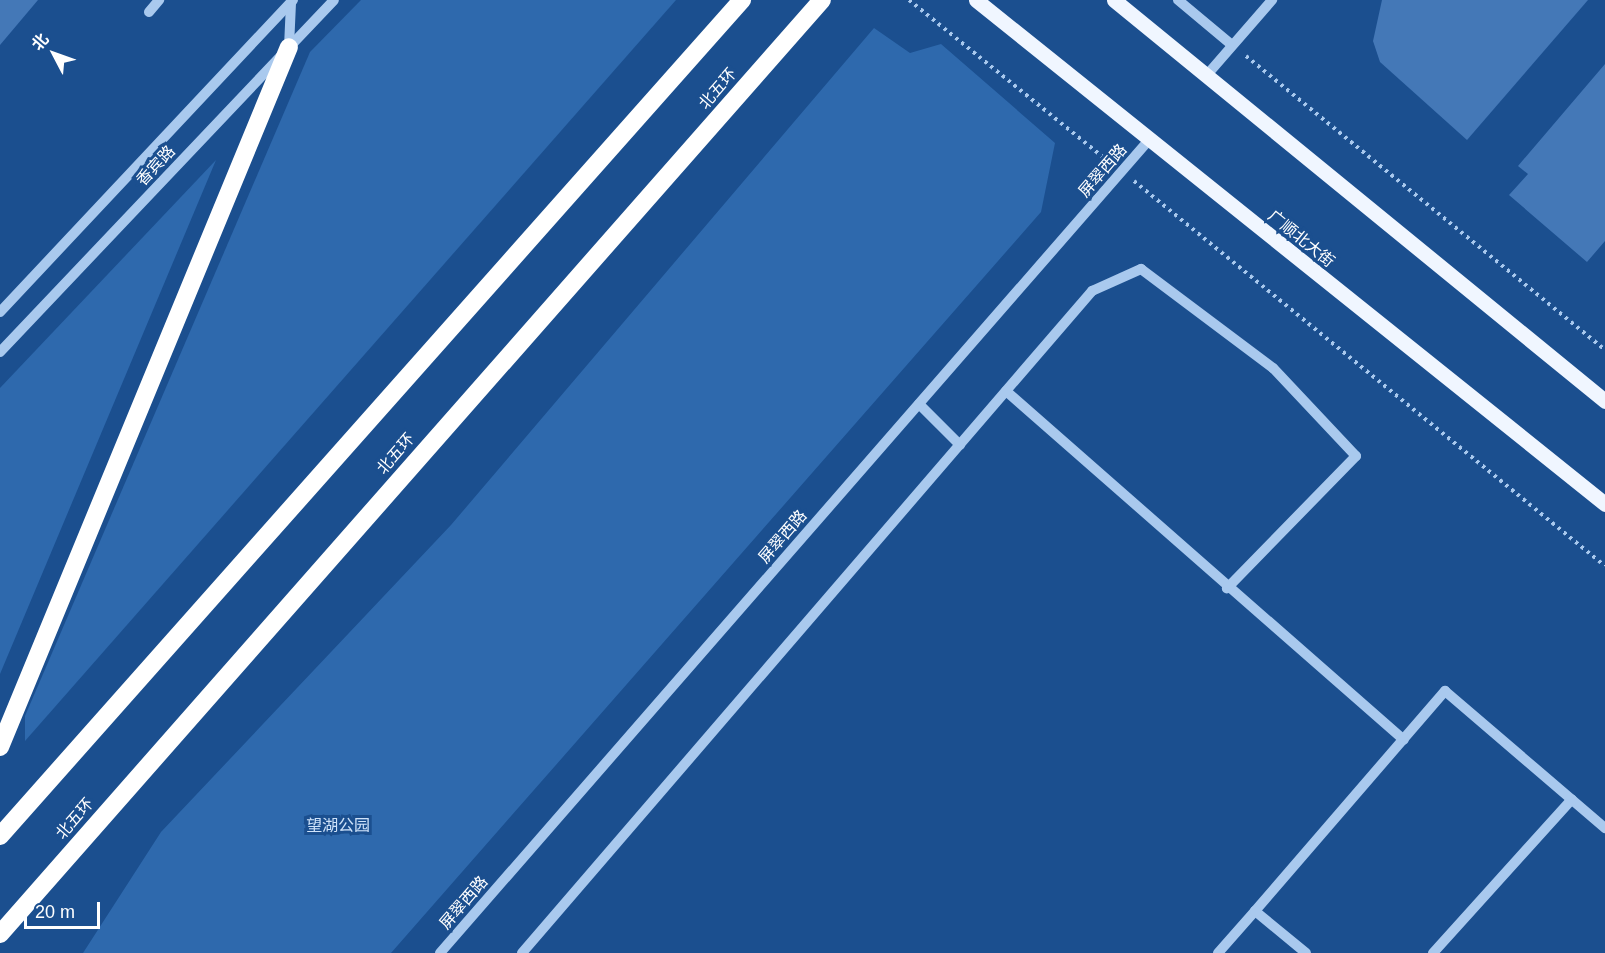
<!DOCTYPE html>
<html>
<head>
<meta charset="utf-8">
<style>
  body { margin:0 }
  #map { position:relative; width:1605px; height:953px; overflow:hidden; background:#1b4f8f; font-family:Arial,"Noto Sans SC",sans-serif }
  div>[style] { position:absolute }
  .green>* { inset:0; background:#2e69ad }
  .building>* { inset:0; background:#4478b7 }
  .path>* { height:4px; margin-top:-2px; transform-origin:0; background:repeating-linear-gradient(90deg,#a9c9ee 0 3px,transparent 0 7.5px) }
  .minor>* { height:10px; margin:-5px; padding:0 5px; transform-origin:5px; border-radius:5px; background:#a9c9ee }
  .major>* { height:15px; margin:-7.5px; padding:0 7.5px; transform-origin:7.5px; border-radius:7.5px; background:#f0f6ff }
  .highway>* { height:18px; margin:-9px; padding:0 9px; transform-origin:9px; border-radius:9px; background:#fff }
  span { translate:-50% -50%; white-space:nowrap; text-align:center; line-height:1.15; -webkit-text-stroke:6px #1b4f8f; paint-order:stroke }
  .street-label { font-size:16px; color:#fff }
  .park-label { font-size:16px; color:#cfe3fa }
  .north { position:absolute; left:24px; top:24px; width:60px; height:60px; -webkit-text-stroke:4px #1b4f8f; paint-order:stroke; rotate:311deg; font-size:16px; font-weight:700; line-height:24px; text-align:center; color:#fff }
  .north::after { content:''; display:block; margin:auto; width:21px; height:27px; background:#fff; clip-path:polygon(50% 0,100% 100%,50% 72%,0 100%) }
  .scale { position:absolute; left:24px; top:902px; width:76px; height:27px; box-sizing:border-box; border:3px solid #fff; border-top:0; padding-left:8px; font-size:18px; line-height:21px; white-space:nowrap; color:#fff; -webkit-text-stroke:4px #1b4f8f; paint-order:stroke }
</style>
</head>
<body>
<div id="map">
  <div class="green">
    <div style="clip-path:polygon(361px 0,676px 0,25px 741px,25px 716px,310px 52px)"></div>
    <div style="clip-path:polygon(874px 28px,910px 53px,941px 44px,1055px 143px,1041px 212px,391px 953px,83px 953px,161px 832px,451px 525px)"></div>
    <div style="clip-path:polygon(216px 160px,0 674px,0 388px)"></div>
  </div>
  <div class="building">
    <div style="clip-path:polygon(0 0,38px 0,0 45px)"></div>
    <div style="clip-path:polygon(1382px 0,1588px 0,1467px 140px,1380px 62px,1373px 41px)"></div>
    <div style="clip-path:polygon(1605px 64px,1605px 241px,1587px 262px,1509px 195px,1528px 174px,1518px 166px)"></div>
  </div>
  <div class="path">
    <div style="left:909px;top:0;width:257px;rotate:39deg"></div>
    <div style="left:1246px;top:56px;width:464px;rotate:39.3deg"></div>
    <div style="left:1134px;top:181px;width:608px;rotate:39.26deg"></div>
  </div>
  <div class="minor">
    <div style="left:1178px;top:0;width:70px;rotate:39.8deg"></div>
    <div style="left:149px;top:12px;width:16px;rotate:-50deg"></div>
    <div style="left:289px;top:47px;width:44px;rotate:-87.4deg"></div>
    <div style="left:1206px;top:76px;width:101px;rotate:-49deg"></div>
    <div style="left:0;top:312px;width:428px;rotate:-46.8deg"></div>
    <div style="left:0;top:352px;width:485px;rotate:-46.5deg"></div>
    <div style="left:1006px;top:391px;width:529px;rotate:41.25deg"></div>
    <div style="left:919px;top:404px;width:58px;rotate:45deg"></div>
    <div style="left:1255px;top:911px;width:291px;rotate:-49.2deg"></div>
    <div style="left:1445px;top:691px;width:211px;rotate:40.6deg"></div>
    <div style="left:440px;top:953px;width:1079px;rotate:-48.91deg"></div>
    <div style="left:522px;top:953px;width:874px;rotate:-49.27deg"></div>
    <div style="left:1092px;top:291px;width:54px;rotate:-24.2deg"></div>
    <div style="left:1141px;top:269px;width:165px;rotate:36.9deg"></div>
    <div style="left:1273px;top:368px;width:121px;rotate:46.7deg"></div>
    <div style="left:1356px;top:456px;width:185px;rotate:134.3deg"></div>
    <div style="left:1218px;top:953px;width:56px;rotate:-48.6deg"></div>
    <div style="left:1255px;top:911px;width:66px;rotate:39.5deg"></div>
    <div style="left:1433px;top:953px;width:207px;rotate:-47.9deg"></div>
  </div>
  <div class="major">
    <div style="left:976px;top:0;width:806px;rotate:38.7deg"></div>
    <div style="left:1114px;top:0;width:634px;rotate:39.24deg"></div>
  </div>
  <div class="highway">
    <div style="left:0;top:747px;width:757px;rotate:-67.57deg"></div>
    <div style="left:0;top:836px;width:1118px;rotate:-48.41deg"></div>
    <div style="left:0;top:934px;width:1244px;rotate:-48.65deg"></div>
  </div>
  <div class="street-label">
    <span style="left:718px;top:89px;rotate:-49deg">北五环</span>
    <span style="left:156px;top:166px;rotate:-47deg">香宾路</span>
    <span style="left:1103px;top:171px;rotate:-49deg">屏翠西路</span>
    <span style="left:1301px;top:239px;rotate:39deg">广顺北大街</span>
    <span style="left:396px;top:454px;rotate:-49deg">北五环</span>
    <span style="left:783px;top:537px;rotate:-49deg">屏翠西路</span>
    <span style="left:75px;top:819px;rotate:-49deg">北五环</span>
    <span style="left:464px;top:903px;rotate:-49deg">屏翠西路</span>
  </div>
  <div class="park-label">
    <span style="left:338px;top:826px">望湖公园</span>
  </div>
  <div class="north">北</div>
  <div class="scale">20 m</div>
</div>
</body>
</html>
